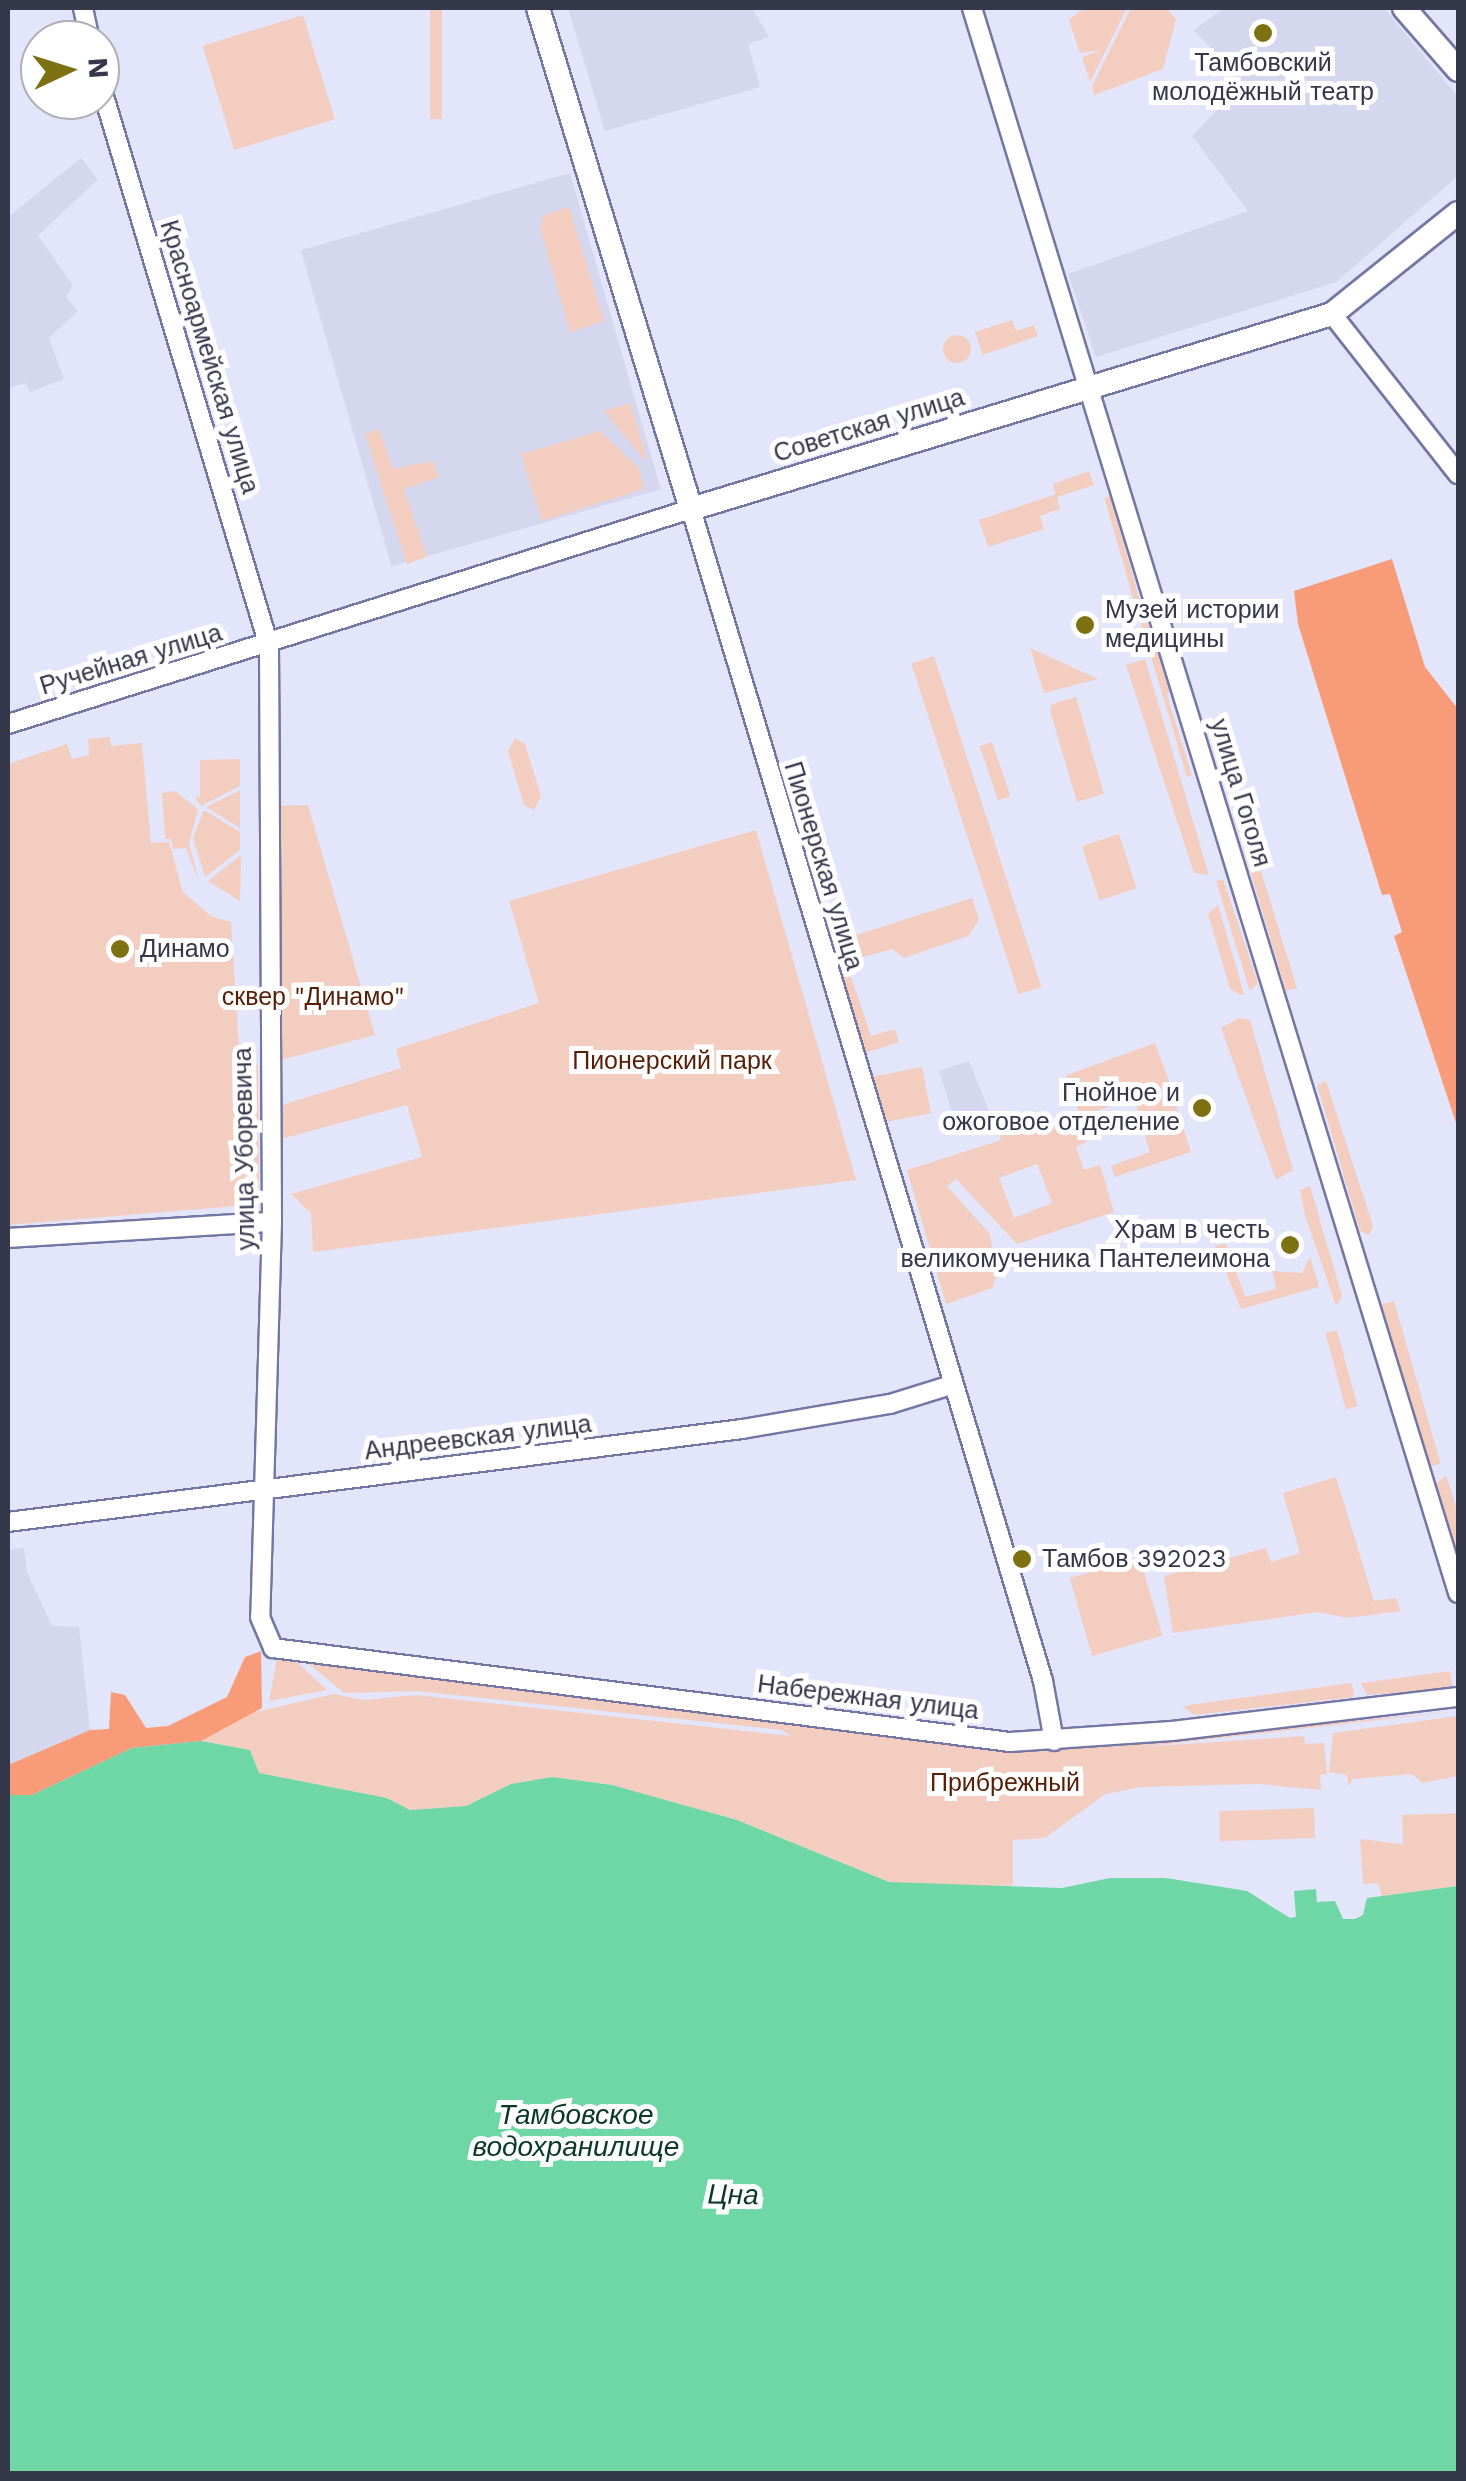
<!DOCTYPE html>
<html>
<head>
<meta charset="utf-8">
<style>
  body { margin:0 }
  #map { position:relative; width:1466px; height:2481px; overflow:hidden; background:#e3e5fa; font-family:"Work Sans",sans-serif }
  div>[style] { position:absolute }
  .built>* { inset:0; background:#d4d7ee; transform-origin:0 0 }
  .green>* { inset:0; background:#f3cec0; transform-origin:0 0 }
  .round { border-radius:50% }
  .forest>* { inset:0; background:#f79b78 }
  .water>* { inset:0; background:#6fd7a6 }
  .roads { filter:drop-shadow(2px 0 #7476a4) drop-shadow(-2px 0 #7476a4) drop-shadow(0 2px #7476a4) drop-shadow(0 -2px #7476a4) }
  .minor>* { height:18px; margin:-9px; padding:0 9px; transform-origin:9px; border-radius:9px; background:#fff }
  .major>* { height:22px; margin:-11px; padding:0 11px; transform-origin:11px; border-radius:11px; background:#fff }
  .dots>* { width:28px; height:28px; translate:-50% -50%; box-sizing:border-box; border:5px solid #fff; border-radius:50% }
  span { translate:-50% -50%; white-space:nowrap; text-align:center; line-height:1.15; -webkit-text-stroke:10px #fff; paint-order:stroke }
  .poi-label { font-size:25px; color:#35374b }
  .left { translate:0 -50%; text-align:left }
  .right { translate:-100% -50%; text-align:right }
  .street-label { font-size:25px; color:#35374b }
  .park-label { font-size:25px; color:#581f07 }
  .water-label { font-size:28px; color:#0a3926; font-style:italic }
  .frame { position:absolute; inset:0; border:10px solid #35374b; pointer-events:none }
  .north { position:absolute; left:20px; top:20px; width:100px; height:100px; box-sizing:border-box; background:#fff; border:2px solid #aeafb7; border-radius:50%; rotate:86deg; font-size:28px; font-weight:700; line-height:40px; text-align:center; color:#35374b }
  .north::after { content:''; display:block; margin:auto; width:35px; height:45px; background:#7d7111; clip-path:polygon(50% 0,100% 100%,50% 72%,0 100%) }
</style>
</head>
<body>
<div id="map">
  <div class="built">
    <div style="clip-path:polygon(568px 8px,752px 8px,769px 37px,748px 44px,760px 87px,605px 131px)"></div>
    <div style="clip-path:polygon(1224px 8px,1384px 8px,1458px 97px,1458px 176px,1336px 282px,1096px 357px,1068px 274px,1248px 211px,1192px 136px,1243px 83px,1194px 30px)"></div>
    <div style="clip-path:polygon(81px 158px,98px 179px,38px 236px,73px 285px,66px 297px,78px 311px,49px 338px,64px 379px,30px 392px,25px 383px,8px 388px,8px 217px)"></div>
    <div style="left:570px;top:173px;width:329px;height:280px;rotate:74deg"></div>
    <div style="clip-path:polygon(969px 1061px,990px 1114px,970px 1121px,967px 1114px,954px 1118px,939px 1071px)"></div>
    <div style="clip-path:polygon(24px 1548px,27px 1572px,52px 1626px,79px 1627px,90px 1730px,8px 1765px,8px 1550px)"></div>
  </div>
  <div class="green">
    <div style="left:430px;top:8px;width:12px;height:111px"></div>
    <div style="clip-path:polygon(1084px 8px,1127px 8px,1090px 82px,1082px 57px,1101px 50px,1080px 53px,1069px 20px)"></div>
    <div style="clip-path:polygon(1131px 8px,1166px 8px,1176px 19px,1163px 69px,1094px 95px,1092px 86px)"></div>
    <div style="left:303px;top:15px;width:109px;height:105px;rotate:73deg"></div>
    <div style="clip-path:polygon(569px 207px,604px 321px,570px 332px,540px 228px,544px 215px)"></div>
    <div style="clip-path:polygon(1012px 320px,1016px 331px,1034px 325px,1038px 336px,983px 355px,975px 332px)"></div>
    <div class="round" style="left:943px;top:335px;width:28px;height:28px"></div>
    <div style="clip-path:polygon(630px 403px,647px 459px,645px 460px,604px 411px)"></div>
    <div style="clip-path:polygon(379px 429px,393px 469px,433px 461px,439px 477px,404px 489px,427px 557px,407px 564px,365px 434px)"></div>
    <div style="clip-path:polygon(600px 431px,638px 467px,644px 489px,542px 521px,521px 454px)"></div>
    <div style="clip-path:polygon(1089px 471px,1094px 485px,1057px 497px,1060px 509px,1040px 516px,1044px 529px,988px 547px,979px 520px,1056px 494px,1053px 484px)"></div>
    <div style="left:1110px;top:496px;width:114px;height:6px;rotate:74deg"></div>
    <div style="clip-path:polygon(1144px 611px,1171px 688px,1167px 695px,1192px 775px,1187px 777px,1138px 613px)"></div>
    <div style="clip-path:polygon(1030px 648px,1098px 679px,1044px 693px)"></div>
    <div style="left:934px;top:656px;width:348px;height:24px;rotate:72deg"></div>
    <div style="clip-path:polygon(1145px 659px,1209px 875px,1194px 873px,1126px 665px)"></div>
    <div style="clip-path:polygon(1076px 697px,1104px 794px,1077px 802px,1050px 711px,1052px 704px)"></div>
    <div style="left:1218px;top:733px;width:65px;height:9px;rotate:72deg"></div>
    <div style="clip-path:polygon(110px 737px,111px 746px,142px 743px,151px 843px,169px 842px,183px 892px,211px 916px,231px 922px,249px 1205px,8px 1225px,8px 764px,67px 744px,72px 759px,89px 755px,88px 739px)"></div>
    <div style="clip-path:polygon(515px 738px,525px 744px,541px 796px,534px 810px,524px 805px,508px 751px)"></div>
    <div style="left:992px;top:742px;width:57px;height:13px;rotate:71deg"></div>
    <div style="clip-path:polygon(240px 759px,240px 786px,201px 806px,195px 797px,200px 797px,200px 760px)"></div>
    <div style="clip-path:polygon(240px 790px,240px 828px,206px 807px)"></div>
    <div style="clip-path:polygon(175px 791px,198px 809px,189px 843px,199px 882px,186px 848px,173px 849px,171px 839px,165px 839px,162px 793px)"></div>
    <div style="clip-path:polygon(308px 805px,375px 1035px,266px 1064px,268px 806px)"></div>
    <div style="clip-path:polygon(204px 810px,240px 832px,240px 850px,205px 877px,193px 838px)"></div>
    <div style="clip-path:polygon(1242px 810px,1297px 988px,1286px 991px,1233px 814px)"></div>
    <div style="clip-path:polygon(756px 830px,856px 1180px,313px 1252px,311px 1213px,291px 1194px,422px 1157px,407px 1105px,277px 1140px,276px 1107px,401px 1068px,396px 1049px,539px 1003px,509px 901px)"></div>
    <div style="left:1119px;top:834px;width:57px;height:39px;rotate:72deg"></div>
    <div style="clip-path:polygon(241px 855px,240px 901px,208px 881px)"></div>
    <div style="clip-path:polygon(1223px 879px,1258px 983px,1250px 991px,1216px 881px)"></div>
    <div style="clip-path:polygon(972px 898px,979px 920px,968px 936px,904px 958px,892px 949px,838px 964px,826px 925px,846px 919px,853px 936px)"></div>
    <div style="clip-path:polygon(1218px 905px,1244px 994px,1241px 995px,1230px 989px,1208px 914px)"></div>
    <div style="clip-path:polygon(840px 974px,851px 977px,871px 1036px,895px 1029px,899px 1042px,865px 1053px)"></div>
    <div style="clip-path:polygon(1239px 1018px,1250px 1020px,1293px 1170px,1276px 1180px,1221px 1028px)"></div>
    <div style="left:1155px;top:1043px;width:44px;height:95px;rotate:70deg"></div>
    <div style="clip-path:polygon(258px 1065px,259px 1191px,256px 1192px,248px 1066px)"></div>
    <div style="left:922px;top:1067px;width:47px;height:50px;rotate:79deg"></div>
    <div style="clip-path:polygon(1326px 1081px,1373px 1226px,1369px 1235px,1360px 1231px,1317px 1085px)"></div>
    <div style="clip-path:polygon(1171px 1090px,1191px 1152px,1115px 1177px,1111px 1166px,1150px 1152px,1135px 1102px)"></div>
    <div style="clip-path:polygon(evenodd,1015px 1116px,1021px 1134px,1077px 1116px,1086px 1142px,1076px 1147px,1084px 1170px,1100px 1165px,1114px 1212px,1017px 1244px,956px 1179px,947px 1186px,989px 1233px,998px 1271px,992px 1288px,946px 1304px,907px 1170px,1001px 1140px,996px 1122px,1015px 1116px,1037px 1164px,1052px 1203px,1014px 1218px,999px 1178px,1037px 1164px)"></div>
    <div style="clip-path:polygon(1310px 1186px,1342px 1296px,1336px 1306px,1305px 1215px,1300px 1190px)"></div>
    <div style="clip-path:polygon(1226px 1244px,1245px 1297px,1276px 1289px,1272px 1271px,1302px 1273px,1310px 1257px,1319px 1287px,1241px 1309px,1215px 1246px)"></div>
    <div style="left:1394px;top:1301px;width:169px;height:13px;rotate:74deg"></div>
    <div style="left:1337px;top:1330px;width:79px;height:12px;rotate:75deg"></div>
    <div style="clip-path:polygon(1446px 1475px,1458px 1513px,1458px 1556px,1435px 1485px)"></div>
    <div style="clip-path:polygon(1336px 1477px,1374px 1601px,1396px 1598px,1401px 1611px,1348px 1618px,1318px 1612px,1173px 1633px,1164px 1576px,1266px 1548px,1271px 1562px,1300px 1553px,1283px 1493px)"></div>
    <div style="left:1140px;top:1558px;width:81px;height:73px;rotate:74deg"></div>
    <div style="clip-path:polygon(277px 1659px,298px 1663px,327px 1690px,269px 1701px)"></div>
    <div style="clip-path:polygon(308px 1663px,1035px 1751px,1458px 1711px,1141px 1747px,1304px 1736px,1305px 1744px,1324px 1743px,1327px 1774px,1320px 1775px,1321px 1790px,1258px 1784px,1141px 1787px,1105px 1794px,1045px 1838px,1013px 1840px,1013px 1885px,954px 1888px,889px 1882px,737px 1820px,612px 1785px,552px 1777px,511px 1784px,466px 1806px,410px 1810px,387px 1798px,259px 1773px,250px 1750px,201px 1741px,238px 1716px,334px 1694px,364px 1700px,416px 1695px,791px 1736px,782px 1730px,417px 1691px,344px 1693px)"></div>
    <div style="clip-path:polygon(1450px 1671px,1453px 1688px,1367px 1695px,1361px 1683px)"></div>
    <div style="clip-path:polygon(1352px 1683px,1354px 1697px,1194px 1715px,1182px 1706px)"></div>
    <div style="clip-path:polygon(1458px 1716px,1458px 1776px,1422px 1783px,1412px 1774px,1353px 1779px,1348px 1786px,1347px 1775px,1329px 1772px,1333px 1733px)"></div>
    <div style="left:1314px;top:1808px;width:30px;height:95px;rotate:88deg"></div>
    <div style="clip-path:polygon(1458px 1813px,1458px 1886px,1382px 1896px,1378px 1883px,1363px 1884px,1360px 1839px,1403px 1844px,1402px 1815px)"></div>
  </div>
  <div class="forest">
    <div style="clip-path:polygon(1392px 559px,1425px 667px,1458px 709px,1458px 1129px,1394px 936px,1402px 932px,1390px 894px,1382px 895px,1298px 624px,1294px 591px)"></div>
    <div style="clip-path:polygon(261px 1651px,262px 1708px,201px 1741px,132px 1748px,32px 1795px,8px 1795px,8px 1765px,90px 1730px,109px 1729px,111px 1692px,125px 1695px,146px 1728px,168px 1726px,227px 1697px,245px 1657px)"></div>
  </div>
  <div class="water">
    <div style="clip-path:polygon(201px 1741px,250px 1750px,259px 1773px,387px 1798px,410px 1810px,466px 1806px,511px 1784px,552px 1777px,612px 1785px,737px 1820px,889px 1882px,1062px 1888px,1110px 1878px,1166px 1878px,1247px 1891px,1290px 1918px,1296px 1917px,1294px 1891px,1316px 1889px,1317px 1902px,1335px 1901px,1343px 1919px,1355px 1919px,1363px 1915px,1367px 1898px,1458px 1886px,1458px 2473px,8px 2473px,8px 1795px,32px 1795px,132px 1748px)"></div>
  </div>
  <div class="roads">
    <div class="minor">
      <div style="left:83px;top:8px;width:33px;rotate:78deg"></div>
      <div style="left:972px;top:8px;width:1658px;rotate:72.95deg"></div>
      <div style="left:100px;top:83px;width:588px;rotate:73.29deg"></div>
      <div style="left:269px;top:646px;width:576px;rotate:89.7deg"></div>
      <div style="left:272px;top:1222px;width:395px;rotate:91.7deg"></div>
      <div style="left:260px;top:1617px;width:34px;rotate:67deg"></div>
      <div style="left:273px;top:1648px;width:743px;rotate:7.27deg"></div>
      <div style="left:1010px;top:1742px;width:162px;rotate:-3.9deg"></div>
      <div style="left:1172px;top:1731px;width:288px;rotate:-6.8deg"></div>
      <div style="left:1332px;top:314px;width:204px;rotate:51.8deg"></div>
      <div style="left:8px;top:724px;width:716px;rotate:-17.47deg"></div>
      <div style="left:691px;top:509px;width:1224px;rotate:73.28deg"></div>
      <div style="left:1043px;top:1681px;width:61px;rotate:79.6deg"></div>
      <div style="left:8px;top:1238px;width:264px;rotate:-3.5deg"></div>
      <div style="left:8px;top:1522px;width:740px;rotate:-7.22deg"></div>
      <div style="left:742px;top:1429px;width:150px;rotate:-9.6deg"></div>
      <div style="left:890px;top:1404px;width:64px;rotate:-17.3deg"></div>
    </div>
    <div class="major">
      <div style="left:538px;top:8px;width:524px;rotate:73.02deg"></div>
      <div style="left:691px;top:509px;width:670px;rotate:-16.92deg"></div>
      <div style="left:1332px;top:314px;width:161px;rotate:-38.7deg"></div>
      <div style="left:1404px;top:8px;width:82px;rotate:48.9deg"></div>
    </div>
  </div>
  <div class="dots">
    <div style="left:1263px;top:33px;background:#7d7111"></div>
    <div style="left:1085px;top:625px;background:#7d7111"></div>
    <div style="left:120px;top:949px;background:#7d7111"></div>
    <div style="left:1202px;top:1108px;background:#7d7111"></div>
    <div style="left:1290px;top:1245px;background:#7d7111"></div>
    <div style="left:1022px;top:1559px;background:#7d7111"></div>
  </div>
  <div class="poi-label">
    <span style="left:1263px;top:78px">Тамбовский<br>молодёжный театр</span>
    <span class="left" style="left:1105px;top:625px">Музей истории<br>медицины</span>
    <span class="left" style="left:140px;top:949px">Динамо</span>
    <span class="right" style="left:1180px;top:1108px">Гнойное и<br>ожоговое отделение</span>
    <span class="right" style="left:1270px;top:1245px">Храм в честь<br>великомученика Пантелеимона</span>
    <span class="left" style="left:1042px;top:1559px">Тамбов 392023</span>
  </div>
  <div class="street-label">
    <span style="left:209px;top:357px;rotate:73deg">Красноармейская улица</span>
    <span style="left:869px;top:426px;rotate:-17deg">Советская улица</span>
    <span style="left:131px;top:660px;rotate:-17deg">Ручейная улица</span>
    <span style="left:1240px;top:793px;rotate:73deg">улица Гоголя</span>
    <span style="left:823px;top:866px;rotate:73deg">Пионерская улица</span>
    <span style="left:245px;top:1149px;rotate:-91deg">улица Уборевича</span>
    <span style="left:478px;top:1438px;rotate:-7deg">Андреевская улица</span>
    <span style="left:868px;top:1698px;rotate:7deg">Набережная улица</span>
  </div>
  <div class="park-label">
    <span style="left:313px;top:997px">сквер "Динамо"</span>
    <span style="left:672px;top:1061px">Пионерский парк</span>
    <span style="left:1005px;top:1783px">Прибрежный</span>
  </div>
  <div class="water-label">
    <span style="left:576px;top:2131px">Тамбовское<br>водохранилище</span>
    <span style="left:733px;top:2195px;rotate:1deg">Цна</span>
  </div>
  <div class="frame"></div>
  <div class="north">N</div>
</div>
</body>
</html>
